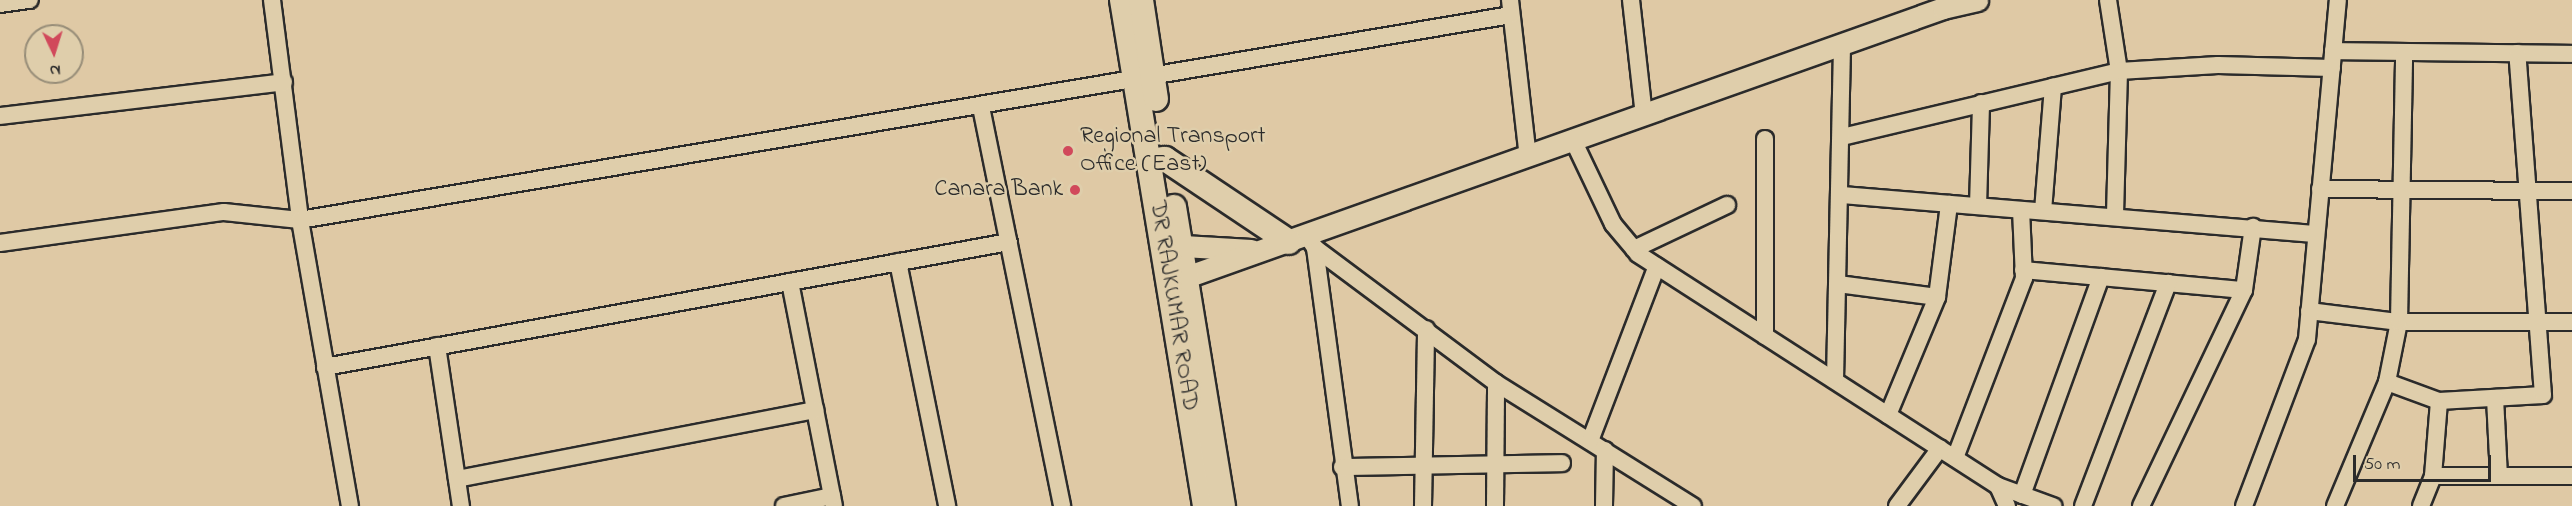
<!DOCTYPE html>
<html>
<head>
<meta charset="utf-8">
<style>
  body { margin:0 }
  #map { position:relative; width:2572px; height:506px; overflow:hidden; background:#dfc9a5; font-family:"Indie Flower",sans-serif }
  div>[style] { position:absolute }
  .roads { filter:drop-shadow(2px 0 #2b2b2b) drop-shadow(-2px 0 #2b2b2b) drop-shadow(0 2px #2b2b2b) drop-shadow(0 -2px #2b2b2b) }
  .minor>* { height:16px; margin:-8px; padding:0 8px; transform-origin:8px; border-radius:8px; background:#dfceab }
  .tertiary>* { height:21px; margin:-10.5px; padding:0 10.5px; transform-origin:10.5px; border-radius:10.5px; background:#dfceab }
  .secondary>* { height:24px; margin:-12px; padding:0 12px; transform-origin:12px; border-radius:12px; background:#dfceab }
  .dots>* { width:16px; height:16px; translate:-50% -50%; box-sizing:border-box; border:3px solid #dfceab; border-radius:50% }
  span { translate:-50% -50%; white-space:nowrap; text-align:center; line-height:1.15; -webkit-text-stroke:5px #dfceab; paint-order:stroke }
  .poi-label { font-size:24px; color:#2b2b2b }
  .left { translate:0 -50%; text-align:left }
  .right { translate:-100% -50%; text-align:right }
  .street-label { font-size:24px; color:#2b2b2b }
  .north { position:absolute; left:24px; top:24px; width:60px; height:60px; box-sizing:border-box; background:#dfceab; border:2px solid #978d78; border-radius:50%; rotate:176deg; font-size:16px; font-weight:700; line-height:24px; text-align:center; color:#2b2b2b }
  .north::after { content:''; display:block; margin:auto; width:21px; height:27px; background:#d1495b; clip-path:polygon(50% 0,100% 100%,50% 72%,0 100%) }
  .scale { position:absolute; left:2353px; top:455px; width:138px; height:27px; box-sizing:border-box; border:3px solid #2b2b2b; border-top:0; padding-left:8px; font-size:18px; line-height:21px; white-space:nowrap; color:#2b2b2b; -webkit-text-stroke:4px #dfceab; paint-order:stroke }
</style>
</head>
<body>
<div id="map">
  <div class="roads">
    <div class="minor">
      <div style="left:272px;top:0;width:222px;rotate:82.7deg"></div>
      <div style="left:300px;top:220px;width:290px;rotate:80.1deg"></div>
      <div style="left:1510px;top:0;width:158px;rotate:83.5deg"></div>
      <div style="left:1631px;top:0;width:116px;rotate:83.6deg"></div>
      <div style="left:2108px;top:0;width:72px;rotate:81.2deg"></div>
      <div style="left:2119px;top:71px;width:146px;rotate:91.6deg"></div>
      <div style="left:0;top:4px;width:30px;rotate:-8deg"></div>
      <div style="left:2333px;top:51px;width:239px;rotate:0.7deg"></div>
      <div style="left:981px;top:107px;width:407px;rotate:78.5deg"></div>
      <div style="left:0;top:116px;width:286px;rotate:-6.8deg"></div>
      <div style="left:1842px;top:137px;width:285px;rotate:-13.4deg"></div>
      <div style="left:2119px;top:71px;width:99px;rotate:-3.5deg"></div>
      <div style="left:2218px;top:65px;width:114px;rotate:1.5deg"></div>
      <div style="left:1573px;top:140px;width:93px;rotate:64.5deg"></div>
      <div style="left:1613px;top:224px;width:39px;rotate:50deg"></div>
      <div style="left:1638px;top:254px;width:428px;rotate:32.8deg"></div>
      <div style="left:1998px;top:486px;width:59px;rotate:20deg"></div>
      <div style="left:2320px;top:189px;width:252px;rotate:0.5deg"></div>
      <div style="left:1841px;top:195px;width:476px;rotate:4.7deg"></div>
      <div style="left:1978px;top:206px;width:103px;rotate:-88.3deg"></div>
      <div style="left:2043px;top:211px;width:125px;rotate:-85.4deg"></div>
      <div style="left:1307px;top:236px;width:14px;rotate:56deg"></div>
      <div style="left:1315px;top:248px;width:226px;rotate:36.7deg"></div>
      <div style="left:1496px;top:383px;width:232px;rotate:32deg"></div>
      <div style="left:0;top:243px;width:226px;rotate:-7.9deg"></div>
      <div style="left:224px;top:212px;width:76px;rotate:6deg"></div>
      <div style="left:300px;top:220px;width:1228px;rotate:-9.61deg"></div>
      <div style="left:1315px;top:248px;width:260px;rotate:82.3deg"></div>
      <div style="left:1634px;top:249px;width:103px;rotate:-25.3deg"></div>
      <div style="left:898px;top:262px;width:249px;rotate:78.6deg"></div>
      <div style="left:2023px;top:270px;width:222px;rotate:5.2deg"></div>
      <div style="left:790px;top:282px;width:228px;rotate:78.9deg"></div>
      <div style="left:1838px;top:284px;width:100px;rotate:7.5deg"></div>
      <div style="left:2309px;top:311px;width:91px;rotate:7deg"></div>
      <div style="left:2399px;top:322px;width:173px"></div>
      <div style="left:1765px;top:336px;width:197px;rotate:-90deg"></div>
      <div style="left:437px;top:346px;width:162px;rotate:81.5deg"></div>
      <div style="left:325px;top:367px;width:695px;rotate:-10.36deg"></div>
      <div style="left:1835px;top:380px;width:336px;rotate:-88.8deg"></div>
      <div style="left:2387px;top:382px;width:55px;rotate:20.1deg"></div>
      <div style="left:2439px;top:401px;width:104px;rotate:-3.3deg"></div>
      <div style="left:2543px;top:395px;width:343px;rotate:-94.3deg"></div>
      <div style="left:2495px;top:398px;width:78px;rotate:87.1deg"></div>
      <div style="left:1888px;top:415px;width:128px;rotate:-67.4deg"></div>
      <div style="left:1937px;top:297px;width:94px;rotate:-82.6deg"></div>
      <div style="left:1590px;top:441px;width:187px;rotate:-69.1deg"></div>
      <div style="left:1955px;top:458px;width:193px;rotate:-69deg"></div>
      <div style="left:2024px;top:278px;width:68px;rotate:-92.5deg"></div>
      <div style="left:1342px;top:467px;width:220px;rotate:-1deg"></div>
      <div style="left:2433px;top:476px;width:139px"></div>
      <div style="left:457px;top:479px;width:365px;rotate:-10.9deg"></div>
      <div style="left:1998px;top:486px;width:22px;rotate:66deg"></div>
      <div style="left:2022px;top:495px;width:232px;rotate:-70.1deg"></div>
      <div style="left:784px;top:506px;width:49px;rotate:-11.8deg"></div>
      <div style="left:1423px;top:506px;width:177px;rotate:-89deg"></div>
      <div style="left:1495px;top:506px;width:123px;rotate:-89.5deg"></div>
      <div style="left:1604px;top:506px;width:56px;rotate:-89deg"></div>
      <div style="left:1897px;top:506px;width:72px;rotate:-53.4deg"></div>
      <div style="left:2083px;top:506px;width:239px;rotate:-69.1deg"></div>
      <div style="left:2141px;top:506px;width:239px;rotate:-64.5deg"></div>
      <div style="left:2244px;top:290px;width:64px;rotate:-81.9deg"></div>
      <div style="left:2244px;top:506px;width:178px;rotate:-69.3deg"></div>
      <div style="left:2307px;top:339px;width:340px;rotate:-84.8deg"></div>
      <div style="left:2335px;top:506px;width:134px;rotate:-67.2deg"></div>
      <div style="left:2387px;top:382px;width:61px;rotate:-78.7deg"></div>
      <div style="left:2399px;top:322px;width:270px;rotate:-88.9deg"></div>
      <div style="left:2421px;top:506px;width:32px;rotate:-68deg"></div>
      <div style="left:2433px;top:476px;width:75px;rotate:-85.4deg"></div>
    </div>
    <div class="tertiary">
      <div style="left:1166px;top:245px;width:85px;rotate:3.4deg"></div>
      <div style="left:1172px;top:282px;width:818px;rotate:-19.56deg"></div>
      <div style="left:1943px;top:8px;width:35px;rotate:-13deg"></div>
    </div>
    <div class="secondary">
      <div style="left:1122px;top:0;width:513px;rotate:80.68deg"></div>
      <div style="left:1141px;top:0;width:100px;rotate:81.4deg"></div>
      <div style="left:1150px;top:161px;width:15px;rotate:-8deg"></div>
      <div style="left:1165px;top:159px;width:149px;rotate:33.8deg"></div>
      <div style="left:1174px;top:207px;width:303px;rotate:80.7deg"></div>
    </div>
  </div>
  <div class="dots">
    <div style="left:1068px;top:151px;background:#d1495b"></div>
    <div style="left:1075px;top:190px;background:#d1495b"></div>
  </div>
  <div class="poi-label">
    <span class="left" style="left:1080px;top:151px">Regional Transport<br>Office (East)</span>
    <span class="right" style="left:1063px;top:190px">Canara Bank</span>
  </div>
  <div class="street-label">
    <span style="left:1173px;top:306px;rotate:81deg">DR RAJKUMAR ROAD</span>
  </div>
  <div class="north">N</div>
  <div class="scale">50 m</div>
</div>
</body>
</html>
